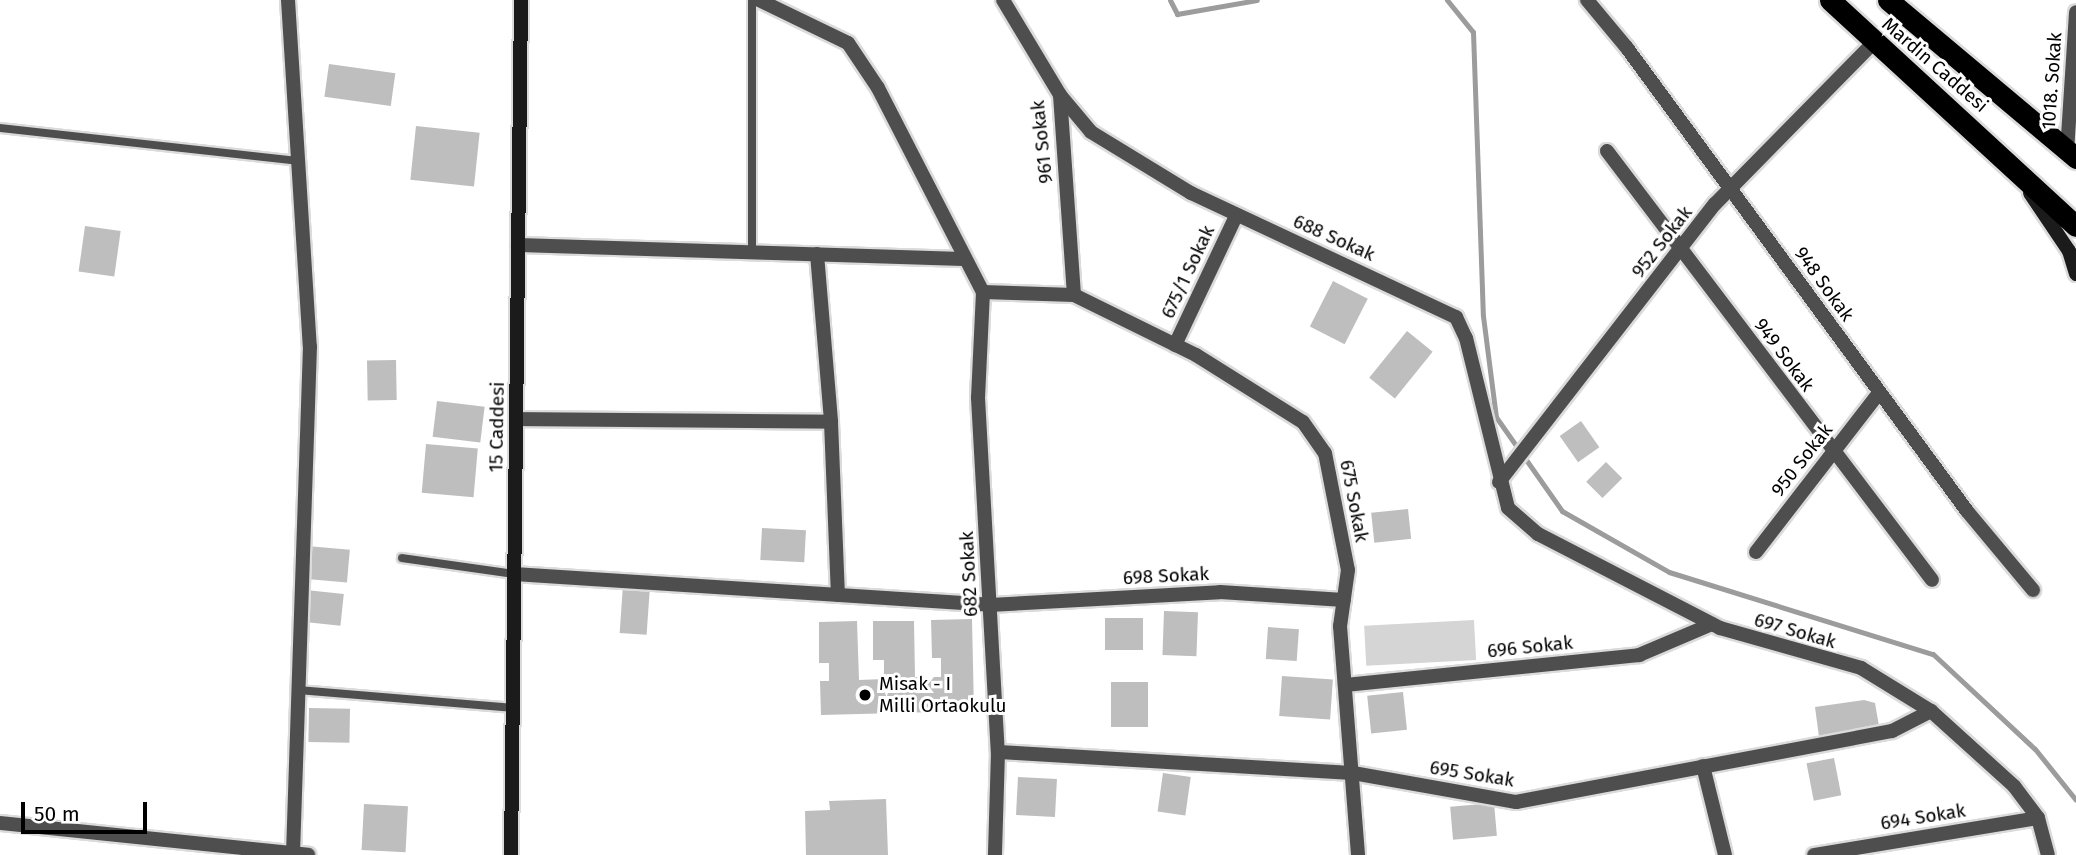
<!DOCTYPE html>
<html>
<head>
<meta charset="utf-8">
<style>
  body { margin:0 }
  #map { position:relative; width:2076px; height:855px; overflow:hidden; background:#fff; font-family:"Fira Sans",sans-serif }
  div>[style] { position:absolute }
  .green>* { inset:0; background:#d5d5d5; transform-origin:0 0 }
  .stream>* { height:5px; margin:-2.5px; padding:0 2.5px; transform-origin:2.5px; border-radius:2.5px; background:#9c9c9c }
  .building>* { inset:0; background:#bebebe; transform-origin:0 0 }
  .roads { filter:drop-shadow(2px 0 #dbdbdb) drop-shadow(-2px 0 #dbdbdb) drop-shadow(0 2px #dbdbdb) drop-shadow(0 -2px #dbdbdb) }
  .lane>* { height:8px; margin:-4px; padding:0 4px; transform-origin:4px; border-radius:4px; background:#4e4e4e }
  .street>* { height:14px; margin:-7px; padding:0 7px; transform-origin:7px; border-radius:7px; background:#4e4e4e }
  .secondary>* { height:14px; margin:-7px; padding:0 7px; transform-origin:7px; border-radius:7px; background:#1b1b1b }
  .highway>* { height:21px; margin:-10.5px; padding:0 10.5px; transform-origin:10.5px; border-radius:10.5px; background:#000 }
  .dots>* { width:19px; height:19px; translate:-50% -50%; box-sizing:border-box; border:4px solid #fff; border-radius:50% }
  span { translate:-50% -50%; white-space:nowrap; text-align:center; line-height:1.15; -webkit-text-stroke:6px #fff; paint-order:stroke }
  .street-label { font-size:19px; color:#000 }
  .poi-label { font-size:19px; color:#000 }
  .left { translate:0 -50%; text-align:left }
  .scale { position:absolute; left:21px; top:802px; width:126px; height:32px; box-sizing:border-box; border:4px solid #000; border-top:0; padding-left:9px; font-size:21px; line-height:24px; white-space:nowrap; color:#000; -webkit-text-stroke:5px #fff; paint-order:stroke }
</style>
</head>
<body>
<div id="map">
  <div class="green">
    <div style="left:1474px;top:620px;width:40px;height:110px;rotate:87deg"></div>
  </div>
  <div class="stream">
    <div style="left:1170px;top:0;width:16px;rotate:63deg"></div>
    <div style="left:1177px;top:14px;width:81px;rotate:-9.9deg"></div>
    <div style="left:1447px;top:0;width:41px;rotate:50.9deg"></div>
    <div style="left:1473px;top:32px;width:284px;rotate:88deg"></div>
    <div style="left:1483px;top:316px;width:102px;rotate:82.7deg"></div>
    <div style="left:1496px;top:417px;width:115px;rotate:54.9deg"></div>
    <div style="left:1562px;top:511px;width:123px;rotate:29.7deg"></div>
    <div style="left:1669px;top:572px;width:276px;rotate:17.3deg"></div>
    <div style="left:1933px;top:654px;width:139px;rotate:43deg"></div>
    <div style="left:2035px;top:749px;width:65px;rotate:51.2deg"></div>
  </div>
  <div class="building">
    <div style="left:329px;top:64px;width:67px;height:33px;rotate:8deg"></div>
    <div style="left:416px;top:126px;width:64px;height:54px;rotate:6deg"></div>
    <div style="left:85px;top:226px;width:36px;height:46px;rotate:8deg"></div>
    <div style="left:1333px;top:281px;width:39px;height:51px;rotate:27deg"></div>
    <div style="left:1407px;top:331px;width:33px;height:60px;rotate:39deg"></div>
    <div style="left:396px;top:360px;width:40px;height:29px;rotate:89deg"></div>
    <div style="left:437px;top:401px;width:48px;height:36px;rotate:7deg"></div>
    <div style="left:1581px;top:421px;width:32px;height:26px;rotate:55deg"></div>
    <div style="left:426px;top:444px;width:52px;height:49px;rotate:5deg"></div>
    <div style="left:1606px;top:462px;width:23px;height:28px;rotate:45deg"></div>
    <div style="left:1408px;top:509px;width:30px;height:37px;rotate:84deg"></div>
    <div style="left:762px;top:528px;width:44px;height:32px;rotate:3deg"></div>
    <div style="left:307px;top:546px;width:43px;height:33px;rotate:5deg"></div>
    <div style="left:623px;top:585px;width:27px;height:48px;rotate:4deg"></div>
    <div style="left:306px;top:590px;width:38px;height:32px;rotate:6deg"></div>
    <div style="left:1164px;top:611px;width:34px;height:44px;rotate:2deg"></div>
    <div style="left:1143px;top:618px;width:32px;height:38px;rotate:90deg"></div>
    <div style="clip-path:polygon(972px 619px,974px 711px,821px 715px,820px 681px,829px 681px,829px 663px,819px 663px,819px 622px,857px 621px,859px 680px,884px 679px,884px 660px,873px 660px,873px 621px,914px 621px,915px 677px,941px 677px,941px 658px,932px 658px,931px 620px)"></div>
    <div style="left:1268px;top:627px;width:31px;height:32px;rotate:4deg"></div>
    <div style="left:1282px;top:676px;width:51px;height:40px;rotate:4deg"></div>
    <div style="left:1111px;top:682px;width:37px;height:45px"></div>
    <div style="left:1403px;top:692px;width:38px;height:36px;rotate:84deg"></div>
    <div style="clip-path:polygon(1864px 700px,1875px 703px,1879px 726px,1819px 737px,1815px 707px)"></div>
    <div style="left:309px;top:708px;width:41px;height:34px;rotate:1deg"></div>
    <div style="left:1834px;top:758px;width:38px;height:28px;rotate:79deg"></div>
    <div style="left:1163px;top:773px;width:28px;height:39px;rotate:8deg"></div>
    <div style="left:1018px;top:777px;width:39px;height:38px;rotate:3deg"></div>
    <div style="clip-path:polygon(886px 799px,888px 855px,806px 855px,805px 811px,830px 810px,829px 801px)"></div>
    <div style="left:1494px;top:803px;width:33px;height:44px;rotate:85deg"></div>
    <div style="left:364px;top:804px;width:44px;height:46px;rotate:3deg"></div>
  </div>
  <div class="roads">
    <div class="lane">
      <div style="left:0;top:128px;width:300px;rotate:6.3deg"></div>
      <div style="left:752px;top:252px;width:252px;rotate:-90deg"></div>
      <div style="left:402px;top:558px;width:113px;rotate:8.1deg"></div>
      <div style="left:299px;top:690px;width:215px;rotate:4.8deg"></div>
    </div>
    <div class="street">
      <div style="left:288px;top:0;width:347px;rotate:86.4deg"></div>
      <div style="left:310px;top:346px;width:507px;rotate:91.92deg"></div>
      <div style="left:759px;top:0;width:99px;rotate:25.8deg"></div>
      <div style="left:848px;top:43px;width:54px;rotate:56.3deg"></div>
      <div style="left:878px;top:88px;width:229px;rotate:62.8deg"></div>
      <div style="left:1003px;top:0;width:111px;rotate:59deg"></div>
      <div style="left:1060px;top:95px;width:200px;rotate:86deg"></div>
      <div style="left:1587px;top:0;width:62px;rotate:50.2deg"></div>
      <div style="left:1627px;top:48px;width:574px;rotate:53.71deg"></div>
      <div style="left:1967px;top:511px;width:103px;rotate:50.1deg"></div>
      <div style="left:1060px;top:95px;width:48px;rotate:50deg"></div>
      <div style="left:1091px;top:132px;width:117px;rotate:31.4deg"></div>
      <div style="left:1191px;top:193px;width:293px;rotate:25.1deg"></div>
      <div style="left:1456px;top:317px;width:23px;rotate:65deg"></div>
      <div style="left:1466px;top:338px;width:175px;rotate:76.1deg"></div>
      <div style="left:1508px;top:508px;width:40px;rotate:41deg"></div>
      <div style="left:1538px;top:534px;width:205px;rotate:27.3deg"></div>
      <div style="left:1720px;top:628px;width:147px;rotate:15.8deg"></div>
      <div style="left:1861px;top:668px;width:82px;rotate:31.6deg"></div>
      <div style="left:1931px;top:711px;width:112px;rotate:42.1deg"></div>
      <div style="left:2014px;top:786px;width:40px;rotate:53deg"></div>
      <div style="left:2038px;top:818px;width:38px;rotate:75deg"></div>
      <div style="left:1607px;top:151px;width:538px;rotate:52.85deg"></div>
      <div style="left:2067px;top:152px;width:140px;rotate:-86.3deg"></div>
      <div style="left:518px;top:245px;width:446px;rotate:1.8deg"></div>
      <div style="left:817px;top:254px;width:169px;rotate:85.2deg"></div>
      <div style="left:831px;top:422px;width:173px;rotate:87.7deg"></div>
      <div style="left:983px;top:292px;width:91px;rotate:1.9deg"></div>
      <div style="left:1074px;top:295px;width:136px;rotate:26.2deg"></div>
      <div style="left:1196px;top:355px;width:126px;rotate:32.1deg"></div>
      <div style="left:1303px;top:422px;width:38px;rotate:55deg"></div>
      <div style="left:1325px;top:453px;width:119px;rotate:78.9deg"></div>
      <div style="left:1348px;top:570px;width:57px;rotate:98.1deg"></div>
      <div style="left:1340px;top:626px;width:230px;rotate:85.5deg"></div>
      <div style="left:983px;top:292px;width:106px;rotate:92.7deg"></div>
      <div style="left:978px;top:398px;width:355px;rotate:86.8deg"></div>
      <div style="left:998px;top:752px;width:103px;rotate:91.7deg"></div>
      <div style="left:1175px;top:345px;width:143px;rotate:-64.7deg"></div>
      <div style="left:516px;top:419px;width:315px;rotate:0.5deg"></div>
      <div style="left:1499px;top:482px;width:352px;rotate:-52.2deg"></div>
      <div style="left:1715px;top:204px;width:227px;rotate:-45.5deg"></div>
      <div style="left:1756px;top:552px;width:201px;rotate:-52.3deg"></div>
      <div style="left:514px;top:574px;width:477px;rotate:3.7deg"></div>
      <div style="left:990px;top:605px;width:230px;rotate:-3.2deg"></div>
      <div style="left:1220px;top:592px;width:124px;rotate:3.7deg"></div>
      <div style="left:1345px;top:685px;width:296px;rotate:-5.8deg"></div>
      <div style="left:1639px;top:655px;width:79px;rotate:-23deg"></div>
      <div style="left:998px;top:752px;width:356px;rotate:3.4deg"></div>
      <div style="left:1353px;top:773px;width:166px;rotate:10.1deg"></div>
      <div style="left:1516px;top:802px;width:383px;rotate:-10.7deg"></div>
      <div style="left:1892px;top:731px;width:44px;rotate:-27.1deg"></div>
      <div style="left:1703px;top:766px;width:92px;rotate:76.1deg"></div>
      <div style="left:0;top:823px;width:310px;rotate:5.9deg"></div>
      <div style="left:1814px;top:855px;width:227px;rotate:-9.4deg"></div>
    </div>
    <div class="secondary">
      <div style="left:2030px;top:193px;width:70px;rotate:56.1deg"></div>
      <div style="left:2069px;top:251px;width:24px;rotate:73deg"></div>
      <div style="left:511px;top:855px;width:855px;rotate:-89.33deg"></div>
    </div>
    <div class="highway">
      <div style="left:1830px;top:0;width:334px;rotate:42.6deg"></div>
      <div style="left:1888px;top:0;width:246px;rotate:40deg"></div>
    </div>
  </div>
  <div class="dots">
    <div style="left:865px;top:695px;background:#000"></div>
  </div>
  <div class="street-label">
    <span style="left:1935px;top:65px;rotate:41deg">Mardin Caddesi</span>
    <span style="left:2052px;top:81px;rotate:-86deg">1018. Sokak</span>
    <span style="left:1042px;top:142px;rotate:-96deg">961 Sokak</span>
    <span style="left:1334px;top:238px;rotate:24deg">688 Sokak</span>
    <span style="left:1662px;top:242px;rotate:-52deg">952 Sokak</span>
    <span style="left:1188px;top:272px;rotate:-65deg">675/1 Sokak</span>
    <span style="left:1824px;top:284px;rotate:54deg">948 Sokak</span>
    <span style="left:1784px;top:355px;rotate:53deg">949 Sokak</span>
    <span style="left:497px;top:427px;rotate:-89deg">15 Caddesi</span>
    <span style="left:1802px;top:460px;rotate:-52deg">950 Sokak</span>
    <span style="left:1354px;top:501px;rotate:79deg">675 Sokak</span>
    <span style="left:969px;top:574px;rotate:-93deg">682 Sokak</span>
    <span style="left:1166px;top:576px;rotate:-3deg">698 Sokak</span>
    <span style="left:1795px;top:631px;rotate:16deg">697 Sokak</span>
    <span style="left:1530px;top:647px;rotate:-6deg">696 Sokak</span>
    <span style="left:1472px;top:774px;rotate:9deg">695 Sokak</span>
    <span style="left:1923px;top:817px;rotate:-9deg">694 Sokak</span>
  </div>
  <div class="poi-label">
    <span class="left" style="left:879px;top:695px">Misak - I<br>Milli Ortaokulu</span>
  </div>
  <div class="scale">50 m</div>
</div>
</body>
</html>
